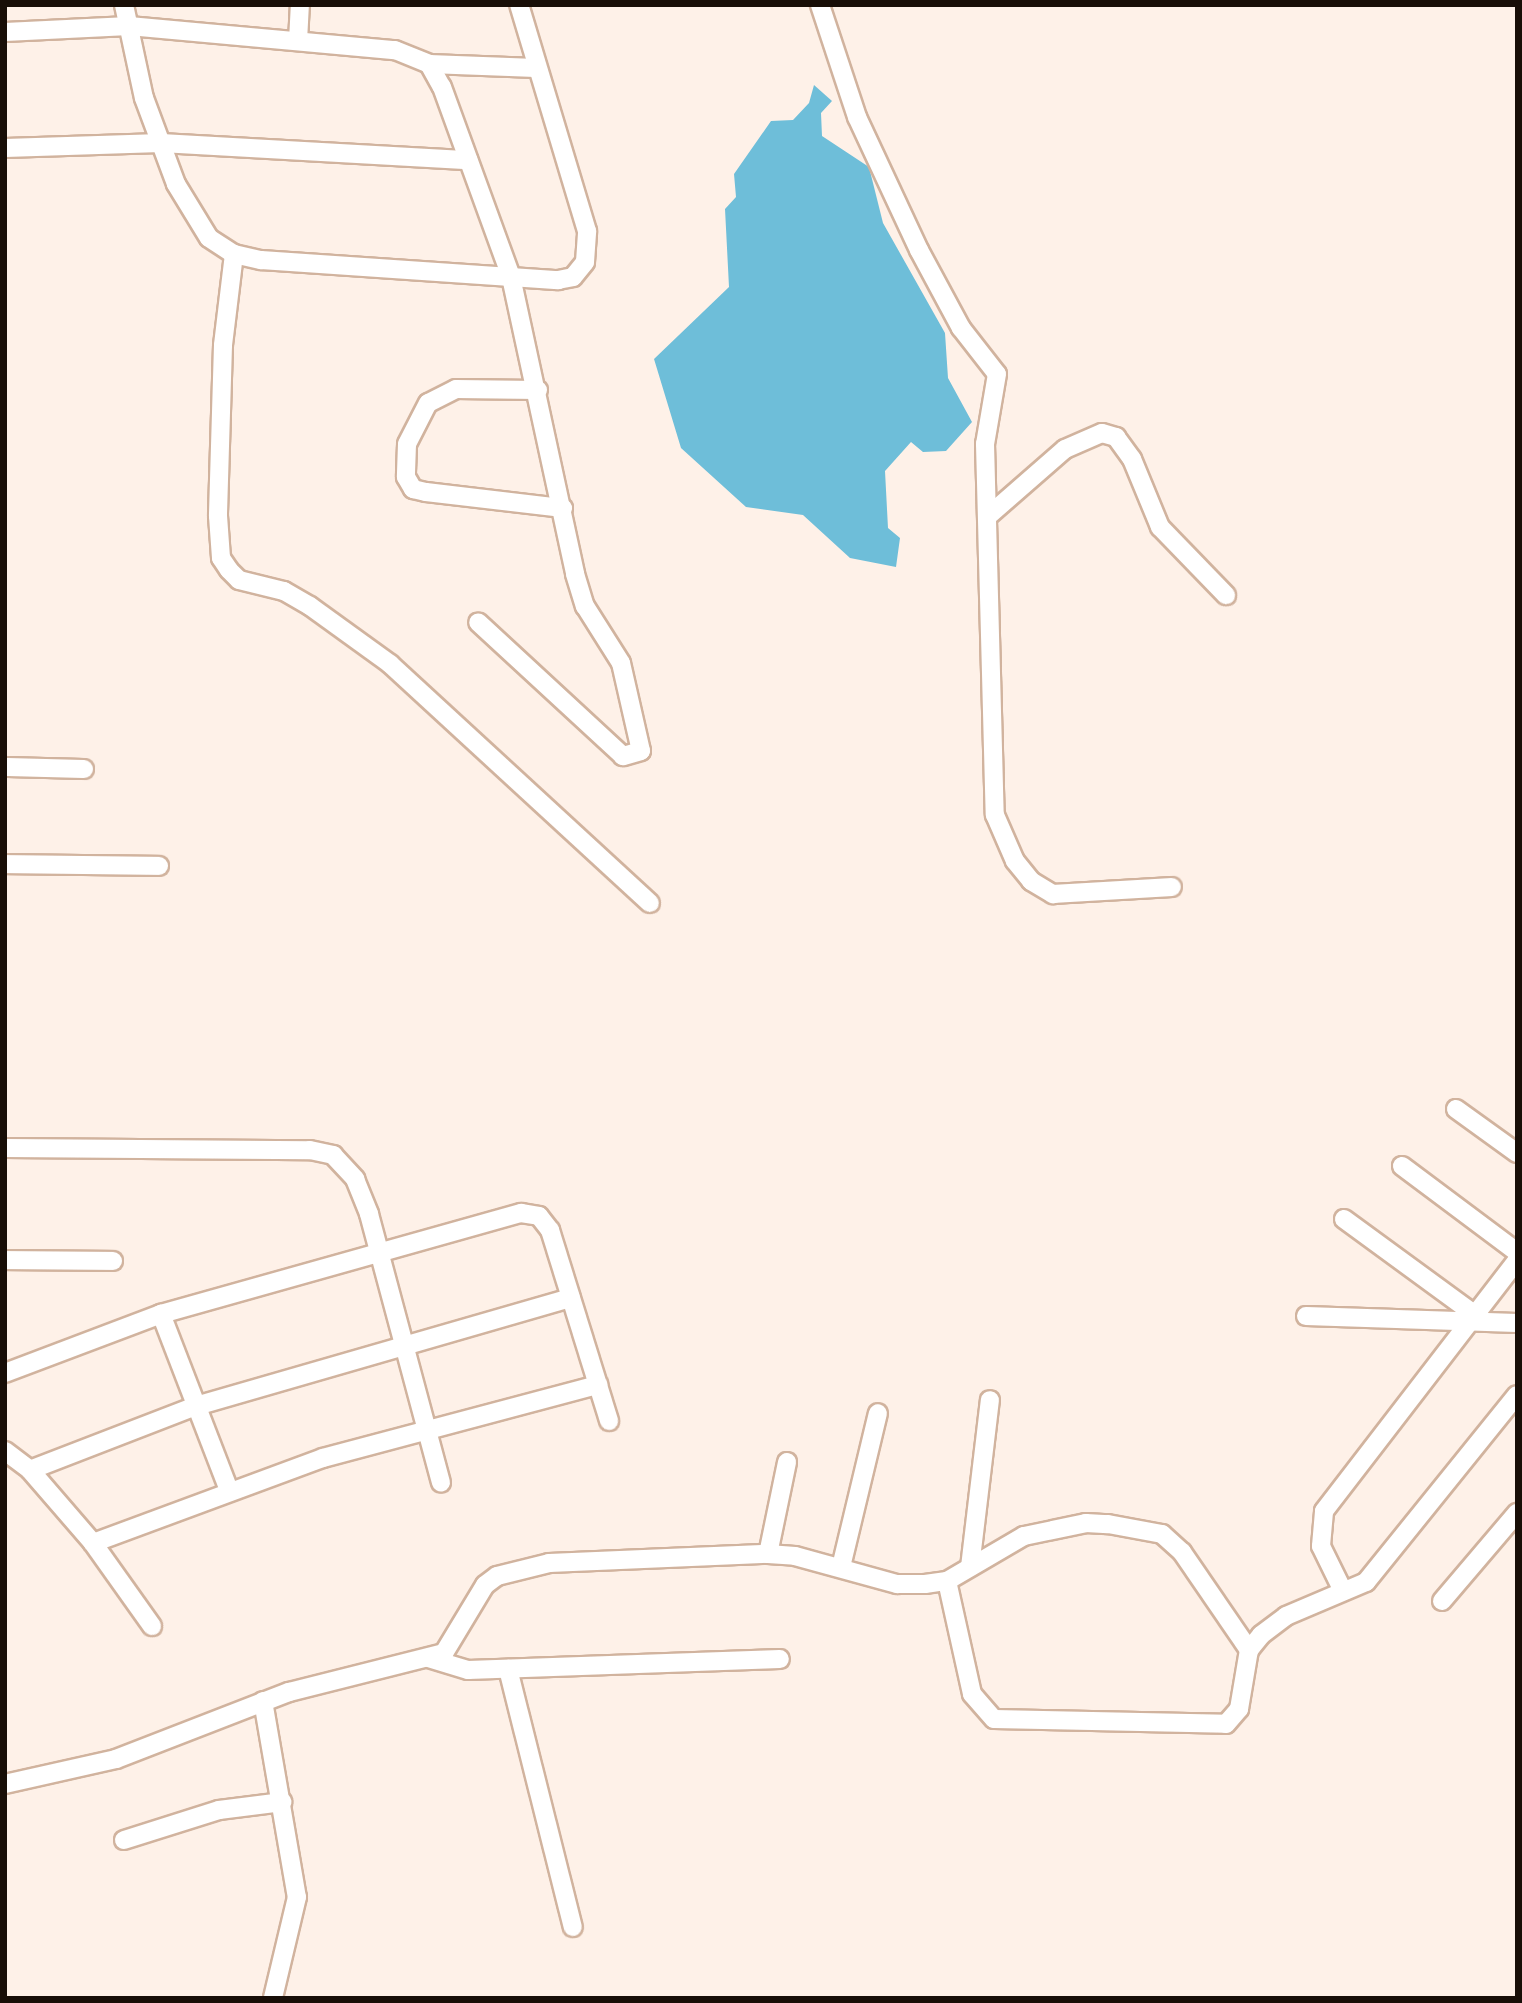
<!DOCTYPE html>
<html>
<head>
<meta charset="utf-8">
<style>
  body { margin:0 }
  #map { position:relative; width:1522px; height:2003px; overflow:hidden; background:#fef1e8; font-family:Karla,sans-serif }
  div>[style] { position:absolute }
  .water>* { inset:0; background:#6ebed9 }
  .roads { filter:drop-shadow(2px 0 #d1b39e) drop-shadow(-2px 0 #d1b39e) drop-shadow(0 2px #d1b39e) drop-shadow(0 -2px #d1b39e) }
  .minor>* { height:18px; margin:-9px; padding:0 9px; transform-origin:9px; border-radius:9px; background:#fff }
  span { translate:-50% -50%; white-space:nowrap; text-align:center; line-height:1.15; -webkit-text-stroke:6px #fef1e8; paint-order:stroke }
  .frame { position:absolute; inset:0; border:7px solid #180e07; pointer-events:none }
</style>
</head>
<body>
<div id="map">
  <div class="water">
    <div style="clip-path:polygon(814px 85px,832px 101px,821px 113px,822px 136px,869px 167px,883px 223px,945px 333px,948px 378px,972px 422px,946px 451px,923px 452px,911px 442px,885px 471px,888px 528px,900px 538px,896px 567px,850px 558px,803px 515px,746px 507px,681px 448px,654px 359px,729px 287px,725px 209px,736px 197px,734px 174px,771px 121px,793px 120px,809px 103px)"></div>
  </div>
  <div class="roads">
    <div class="minor">
      <div style="left:124px;top:5px;width:95px;rotate:77.9deg"></div>
      <div style="left:144px;top:98px;width:92px;rotate:69.6deg"></div>
      <div style="left:176px;top:184px;width:63px;rotate:58.6deg"></div>
      <div style="left:209px;top:238px;width:30px;rotate:33deg"></div>
      <div style="left:234px;top:254px;width:28px;rotate:13deg"></div>
      <div style="left:261px;top:260px;width:298px;rotate:3.9deg"></div>
      <div style="left:558px;top:280px;width:15px;rotate:-11deg"></div>
      <div style="left:573px;top:277px;width:19px;rotate:-51deg"></div>
      <div style="left:585px;top:262px;width:31px;rotate:-86deg"></div>
      <div style="left:587px;top:231px;width:236px;rotate:-106.7deg"></div>
      <div style="left:820px;top:5px;width:118px;rotate:71.7deg"></div>
      <div style="left:857px;top:117px;width:147px;rotate:65deg"></div>
      <div style="left:919px;top:250px;width:89px;rotate:61.7deg"></div>
      <div style="left:961px;top:328px;width:58px;rotate:52deg"></div>
      <div style="left:997px;top:374px;width:71px;rotate:99.7deg"></div>
      <div style="left:985px;top:444px;width:371px;rotate:88.5deg"></div>
      <div style="left:995px;top:815px;width:50px;rotate:66.5deg"></div>
      <div style="left:1015px;top:861px;width:26px;rotate:51deg"></div>
      <div style="left:1031px;top:881px;width:26px;rotate:31deg"></div>
      <div style="left:1053px;top:894px;width:119px;rotate:-3.4deg"></div>
      <div style="left:5px;top:32px;width:124px;rotate:-2.8deg"></div>
      <div style="left:129px;top:26px;width:267px;rotate:5.2deg"></div>
      <div style="left:395px;top:50px;width:37px;rotate:22deg"></div>
      <div style="left:429px;top:64px;width:26px;rotate:61deg"></div>
      <div style="left:442px;top:87px;width:202px;rotate:70deg"></div>
      <div style="left:511px;top:277px;width:304px;rotate:77.8deg"></div>
      <div style="left:575px;top:574px;width:34px;rotate:73deg"></div>
      <div style="left:585px;top:606px;width:67px;rotate:57.7deg"></div>
      <div style="left:621px;top:663px;width:90px;rotate:77.2deg"></div>
      <div style="left:641px;top:751px;width:19px;rotate:164deg"></div>
      <div style="left:623px;top:756px;width:197px;rotate:-137.3deg"></div>
      <div style="left:298px;top:41px;width:36px;rotate:-87deg"></div>
      <div style="left:429px;top:64px;width:107px;rotate:2.1deg"></div>
      <div style="left:5px;top:148px;width:156px;rotate:-1.8deg"></div>
      <div style="left:161px;top:143px;width:308px;rotate:3.2deg"></div>
      <div style="left:234px;top:254px;width:92px;rotate:96.9deg"></div>
      <div style="left:223px;top:345px;width:171px;rotate:91.7deg"></div>
      <div style="left:218px;top:516px;width:42px;rotate:85.9deg"></div>
      <div style="left:221px;top:558px;width:14px;rotate:56deg"></div>
      <div style="left:229px;top:570px;width:14px;rotate:45deg"></div>
      <div style="left:239px;top:580px;width:46px;rotate:13.7deg"></div>
      <div style="left:284px;top:591px;width:30px;rotate:30deg"></div>
      <div style="left:310px;top:606px;width:99px;rotate:35.9deg"></div>
      <div style="left:390px;top:664px;width:353px;rotate:42.6deg"></div>
      <div style="left:538px;top:390px;width:82px;rotate:-179.3deg"></div>
      <div style="left:456px;top:389px;width:31px;rotate:153deg"></div>
      <div style="left:428px;top:403px;width:46px;rotate:117.1deg"></div>
      <div style="left:407px;top:444px;width:33px;rotate:92deg"></div>
      <div style="left:406px;top:477px;width:14px;rotate:60deg"></div>
      <div style="left:413px;top:489px;width:13px;rotate:13deg"></div>
      <div style="left:426px;top:492px;width:138px;rotate:6.7deg"></div>
      <div style="left:987px;top:517px;width:103px;rotate:-41.1deg"></div>
      <div style="left:1065px;top:449px;width:40px;rotate:-23.4deg"></div>
      <div style="left:1102px;top:433px;width:15px;rotate:16deg"></div>
      <div style="left:1116px;top:437px;width:27px;rotate:54deg"></div>
      <div style="left:1132px;top:459px;width:74px;rotate:67.6deg"></div>
      <div style="left:1160px;top:527px;width:95px;rotate:45.9deg"></div>
      <div style="left:5px;top:767px;width:79px;rotate:1.5deg"></div>
      <div style="left:5px;top:864px;width:154px;rotate:0.7deg"></div>
      <div style="left:1456px;top:1109px;width:75px;rotate:35.8deg"></div>
      <div style="left:5px;top:1148px;width:305px;rotate:0.4deg"></div>
      <div style="left:310px;top:1150px;width:24px;rotate:12deg"></div>
      <div style="left:333px;top:1155px;width:33px;rotate:47deg"></div>
      <div style="left:355px;top:1179px;width:38px;rotate:68deg"></div>
      <div style="left:369px;top:1214px;width:278px;rotate:75deg"></div>
      <div style="left:1402px;top:1166px;width:144px;rotate:36.8deg"></div>
      <div style="left:1344px;top:1219px;width:161px;rotate:36.2deg"></div>
      <div style="left:5px;top:1260px;width:108px;rotate:0.5deg"></div>
      <div style="left:161px;top:1314px;width:189px;rotate:68.9deg"></div>
      <div style="left:1306px;top:1316px;width:211px;rotate:1.9deg"></div>
      <div style="left:5px;top:1373px;width:167px;rotate:-20.7deg"></div>
      <div style="left:161px;top:1314px;width:374px;rotate:-15.7deg"></div>
      <div style="left:521px;top:1213px;width:18px;rotate:9deg"></div>
      <div style="left:539px;top:1216px;width:18px;rotate:52deg"></div>
      <div style="left:550px;top:1230px;width:200px;rotate:72.8deg"></div>
      <div style="left:5px;top:1451px;width:31px;rotate:37deg"></div>
      <div style="left:30px;top:1470px;width:96px;rotate:49.2deg"></div>
      <div style="left:93px;top:1543px;width:102px;rotate:54.6deg"></div>
      <div style="left:30px;top:1470px;width:178px;rotate:-21.1deg"></div>
      <div style="left:196px;top:1406px;width:390px;rotate:-16.1deg"></div>
      <div style="left:93px;top:1543px;width:245px;rotate:-20.3deg"></div>
      <div style="left:323px;top:1458px;width:285px;rotate:-14.9deg"></div>
      <div style="left:768px;top:1554px;width:94px;rotate:-78.3deg"></div>
      <div style="left:841px;top:1567px;width:158px;rotate:-76.5deg"></div>
      <div style="left:970px;top:1567px;width:168px;rotate:-83.2deg"></div>
      <div style="left:947px;top:1581px;width:116px;rotate:77.5deg"></div>
      <div style="left:972px;top:1694px;width:33px;rotate:49deg"></div>
      <div style="left:994px;top:1719px;width:232px;rotate:1.2deg"></div>
      <div style="left:1226px;top:1724px;width:20px;rotate:-49deg"></div>
      <div style="left:1239px;top:1709px;width:60px;rotate:-80.4deg"></div>
      <div style="left:1249px;top:1650px;width:19px;rotate:-51deg"></div>
      <div style="left:1261px;top:1635px;width:31px;rotate:-37deg"></div>
      <div style="left:1286px;top:1616px;width:87px;rotate:-23deg"></div>
      <div style="left:1366px;top:1582px;width:240px;rotate:-51.1deg"></div>
      <div style="left:1343px;top:1591px;width:50px;rotate:-116.1deg"></div>
      <div style="left:1321px;top:1546px;width:35px;rotate:-85deg"></div>
      <div style="left:1324px;top:1511px;width:317px;rotate:-52.4deg"></div>
      <div style="left:1442px;top:1601px;width:116px;rotate:-49.6deg"></div>
      <div style="left:428px;top:1658px;width:42px;rotate:16.7deg"></div>
      <div style="left:468px;top:1670px;width:312px;rotate:-2deg"></div>
      <div style="left:508px;top:1669px;width:266px;rotate:75.9deg"></div>
      <div style="left:263px;top:1701px;width:199px;rotate:80.2deg"></div>
      <div style="left:297px;top:1897px;width:104px;rotate:103.4deg"></div>
      <div style="left:5px;top:1784px;width:114px;rotate:-12.7deg"></div>
      <div style="left:116px;top:1759px;width:186px;rotate:-21.2deg"></div>
      <div style="left:289px;top:1692px;width:160px;rotate:-14.1deg"></div>
      <div style="left:444px;top:1653px;width:79px;rotate:-58.9deg"></div>
      <div style="left:485px;top:1585px;width:15px;rotate:-37deg"></div>
      <div style="left:497px;top:1576px;width:54px;rotate:-14deg"></div>
      <div style="left:549px;top:1563px;width:219px;rotate:-2.4deg"></div>
      <div style="left:768px;top:1554px;width:27px;rotate:4deg"></div>
      <div style="left:795px;top:1556px;width:106px;rotate:15.4deg"></div>
      <div style="left:897px;top:1584px;width:28px"></div>
      <div style="left:925px;top:1584px;width:22px;rotate:-8deg"></div>
      <div style="left:947px;top:1581px;width:89px;rotate:-30.3deg"></div>
      <div style="left:1024px;top:1536px;width:63px;rotate:-11.8deg"></div>
      <div style="left:1086px;top:1523px;width:22px;rotate:3deg"></div>
      <div style="left:1108px;top:1524px;width:55px;rotate:10.5deg"></div>
      <div style="left:1162px;top:1534px;width:27px;rotate:42deg"></div>
      <div style="left:1182px;top:1552px;width:119px;rotate:55.6deg"></div>
      <div style="left:124px;top:1840px;width:100px;rotate:-17.5deg"></div>
      <div style="left:219px;top:1810px;width:64px;rotate:-7.2deg"></div>
    </div>
  </div>
  <div class="frame"></div>
</div>
</body>
</html>
